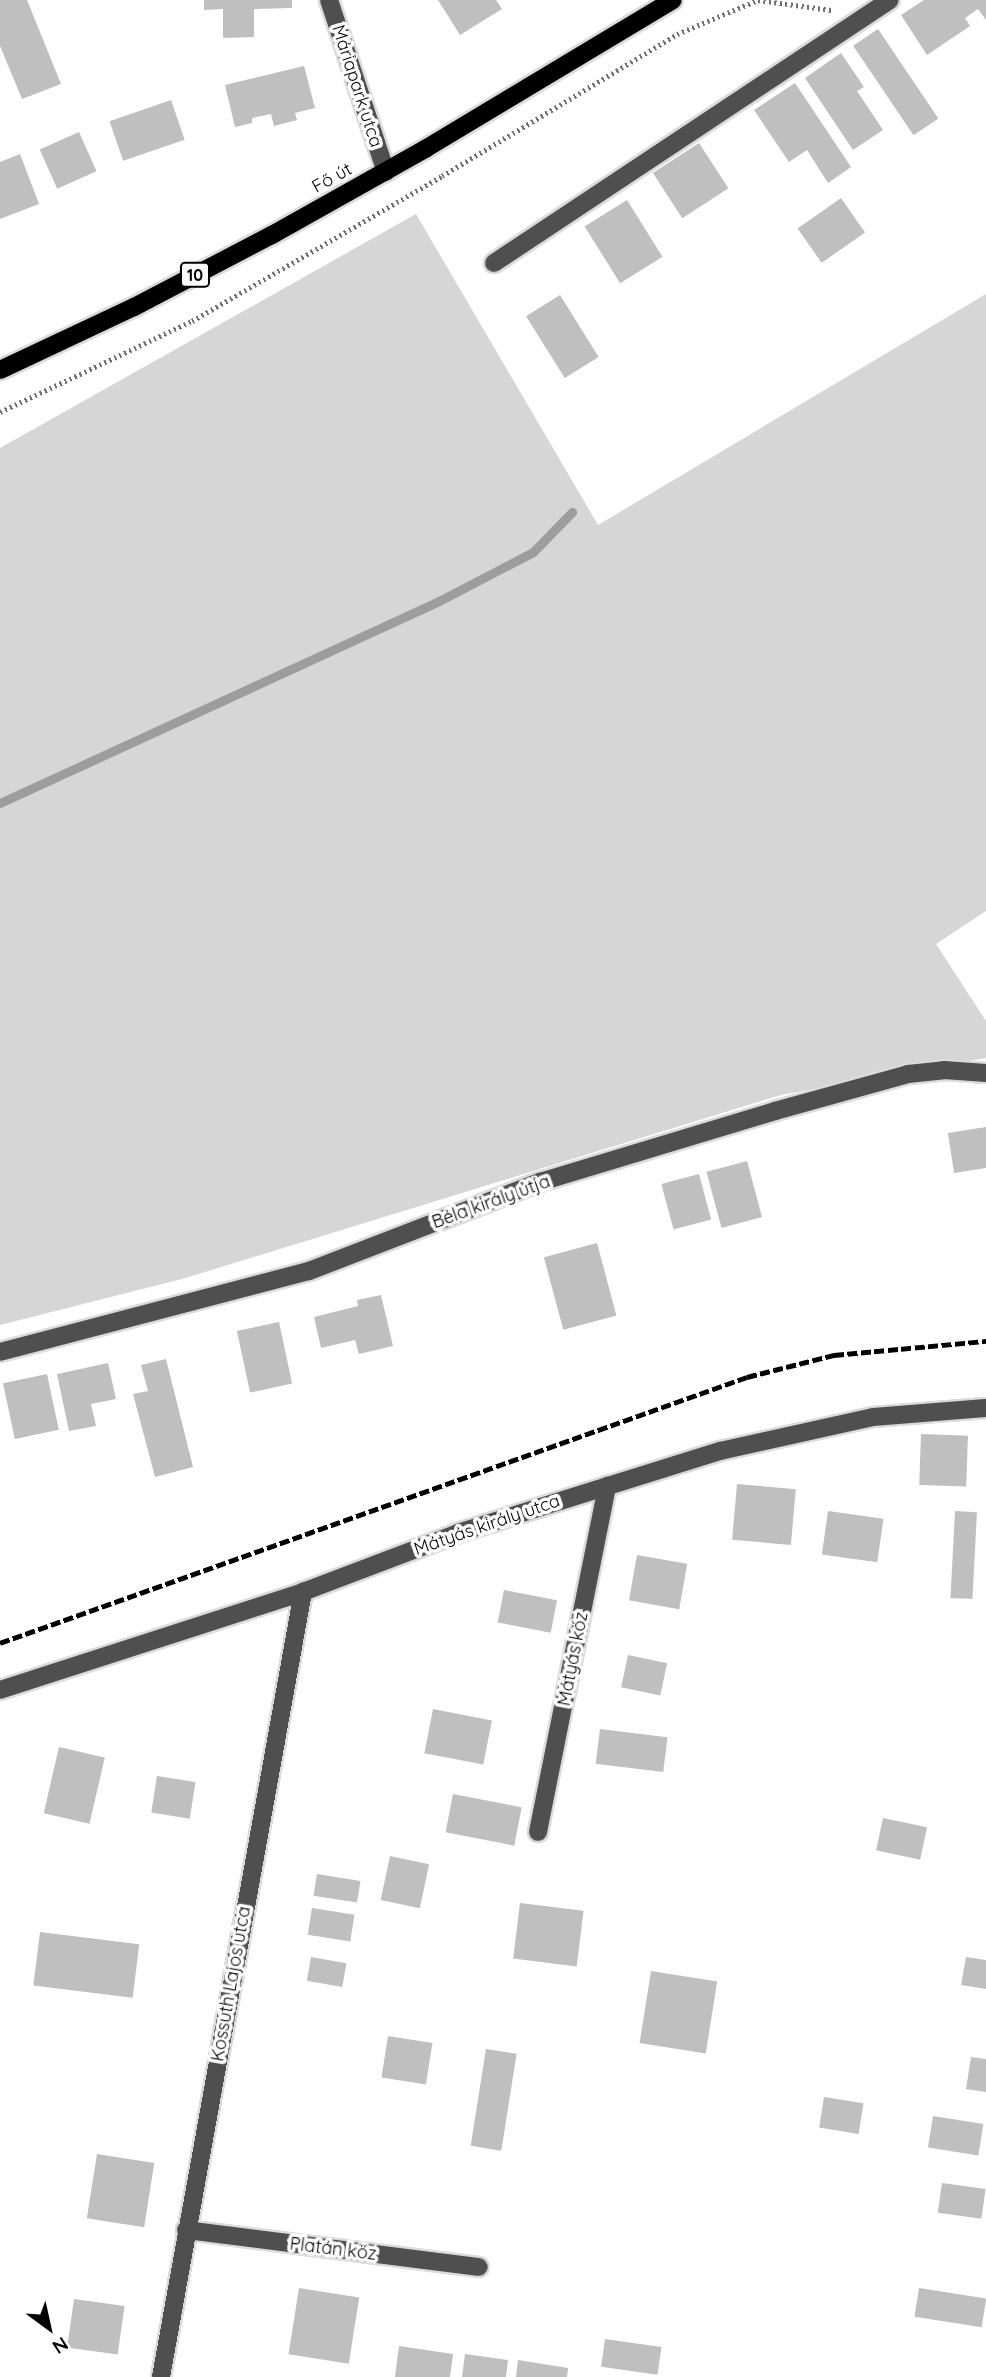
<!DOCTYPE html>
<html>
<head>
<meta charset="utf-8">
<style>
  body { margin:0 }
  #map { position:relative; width:986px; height:2377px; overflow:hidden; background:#fff; font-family:Quicksand,sans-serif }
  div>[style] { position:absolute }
  .green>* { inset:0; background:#d6d6d6 }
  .stream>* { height:9px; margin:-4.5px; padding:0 4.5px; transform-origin:4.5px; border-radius:4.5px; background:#9d9d9d }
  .building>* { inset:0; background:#bfbfbf; transform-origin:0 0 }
  .path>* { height:4.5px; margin-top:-2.25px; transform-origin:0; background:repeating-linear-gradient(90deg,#717171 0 2px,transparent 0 5.5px) }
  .roads { filter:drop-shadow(2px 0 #dbdbdb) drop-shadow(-2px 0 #dbdbdb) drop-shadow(0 2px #dbdbdb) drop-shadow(0 -2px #dbdbdb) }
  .minor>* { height:18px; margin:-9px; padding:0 9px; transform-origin:9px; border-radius:9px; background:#4f4f4f }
  .major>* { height:18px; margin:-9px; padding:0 9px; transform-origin:9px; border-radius:9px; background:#000 }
  .rail>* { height:5px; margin-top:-2.5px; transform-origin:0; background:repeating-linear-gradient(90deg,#000 0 10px,transparent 0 13.5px) }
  span { translate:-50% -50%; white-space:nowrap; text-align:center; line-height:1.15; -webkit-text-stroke:7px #fff; paint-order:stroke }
  .shield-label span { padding:2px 5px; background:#fff; border:2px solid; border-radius:5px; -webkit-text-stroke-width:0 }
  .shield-label { font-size:16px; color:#000; font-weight:700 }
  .street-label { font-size:18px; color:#000 }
  .north { position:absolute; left:14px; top:2293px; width:70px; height:70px; -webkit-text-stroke:5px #fff; paint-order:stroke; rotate:147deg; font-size:19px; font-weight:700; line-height:28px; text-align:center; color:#000 }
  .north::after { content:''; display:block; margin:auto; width:24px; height:32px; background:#000; clip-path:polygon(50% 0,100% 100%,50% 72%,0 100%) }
</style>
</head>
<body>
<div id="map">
  <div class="green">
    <div style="clip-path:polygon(416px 214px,598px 525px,986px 294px,986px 911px,936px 944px,986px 1021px,986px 1058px,781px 1095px,182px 1279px,0 1325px,0 448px)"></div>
  </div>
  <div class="stream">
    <div style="left:0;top:803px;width:483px;rotate:-24.7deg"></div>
    <div style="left:439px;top:601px;width:106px;rotate:-27.5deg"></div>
    <div style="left:533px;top:552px;width:56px;rotate:-45.7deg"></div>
  </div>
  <div class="building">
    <div style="clip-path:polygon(0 0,27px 0,61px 84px,22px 99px,0 46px)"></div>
    <div style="clip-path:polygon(204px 0,292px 0,292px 8px,254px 9px,254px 37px,223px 38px,223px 9px,204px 10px)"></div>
    <div style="clip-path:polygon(438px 0,496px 0,502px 9px,460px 35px)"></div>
    <div style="clip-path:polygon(924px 0,986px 0,986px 20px,978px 9px,965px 18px,970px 26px,927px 55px,901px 15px)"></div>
    <div style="left:878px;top:29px;width:108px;height:30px;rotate:56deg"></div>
    <div style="clip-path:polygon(841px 53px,864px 87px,857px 91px,883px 130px,853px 150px,805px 78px)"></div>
    <div style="clip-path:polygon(304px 66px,315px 108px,295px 113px,297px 120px,274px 126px,271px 114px,252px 118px,252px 123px,235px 127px,225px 85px)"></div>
    <div style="clip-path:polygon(795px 83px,851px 167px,828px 183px,807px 150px,789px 162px,754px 110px)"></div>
    <div style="left:171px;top:100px;width:42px;height:65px;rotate:71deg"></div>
    <div style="left:79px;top:132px;width:43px;height:43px;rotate:66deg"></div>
    <div style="left:699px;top:143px;width:54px;height:55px;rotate:57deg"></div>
    <div style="clip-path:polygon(20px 154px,39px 204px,0 219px,0 162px)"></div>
    <div style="left:841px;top:198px;width:42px;height:53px;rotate:55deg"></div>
    <div style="left:627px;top:200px;width:67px;height:50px;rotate:58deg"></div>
    <div style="left:560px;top:295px;width:73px;height:40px;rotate:58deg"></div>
    <div style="clip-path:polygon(986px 1127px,986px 1168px,954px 1173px,948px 1133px)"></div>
    <div style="left:747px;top:1161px;width:58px;height:42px;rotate:75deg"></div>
    <div style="left:699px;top:1174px;width:47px;height:39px;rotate:75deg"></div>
    <div style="left:597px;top:1243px;width:75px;height:55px;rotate:75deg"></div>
    <div style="clip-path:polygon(381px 1295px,393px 1346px,359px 1354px,355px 1340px,321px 1348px,314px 1317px,358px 1306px,357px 1300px)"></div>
    <div style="left:279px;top:1322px;width:63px;height:43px;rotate:78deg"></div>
    <div style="clip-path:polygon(166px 1359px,193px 1467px,155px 1477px,133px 1394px,148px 1391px,141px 1365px)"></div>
    <div style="clip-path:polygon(108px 1363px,116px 1399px,91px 1404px,96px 1426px,69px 1431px,57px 1374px)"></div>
    <div style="left:47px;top:1374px;width:57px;height:45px;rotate:78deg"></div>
    <div style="left:921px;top:1434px;width:47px;height:51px;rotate:2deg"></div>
    <div style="left:737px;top:1484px;width:59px;height:56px;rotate:5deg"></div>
    <div style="left:828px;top:1511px;width:56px;height:44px;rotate:8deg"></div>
    <div style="left:955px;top:1511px;width:22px;height:87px;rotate:3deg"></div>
    <div style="left:637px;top:1555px;width:51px;height:46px;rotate:10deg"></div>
    <div style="left:504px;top:1590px;width:54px;height:33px;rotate:11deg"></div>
    <div style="left:628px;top:1655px;width:40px;height:33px;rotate:12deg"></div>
    <div style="left:433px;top:1709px;width:60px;height:45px;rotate:11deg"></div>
    <div style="left:600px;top:1729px;width:68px;height:35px;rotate:7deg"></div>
    <div style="left:59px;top:1747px;width:47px;height:68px;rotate:13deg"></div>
    <div style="left:157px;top:1776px;width:39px;height:37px;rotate:9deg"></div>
    <div style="left:453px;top:1794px;width:70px;height:39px;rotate:11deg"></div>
    <div style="left:883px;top:1818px;width:45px;height:33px;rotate:12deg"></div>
    <div style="left:390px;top:1856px;width:40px;height:45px;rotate:12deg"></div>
    <div style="left:317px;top:1874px;width:44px;height:22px;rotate:9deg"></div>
    <div style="left:520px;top:1903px;width:64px;height:56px;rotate:7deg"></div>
    <div style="left:312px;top:1908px;width:43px;height:27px;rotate:9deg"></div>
    <div style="left:40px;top:1932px;width:100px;height:54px;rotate:7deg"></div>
    <div style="left:311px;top:1957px;width:36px;height:24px;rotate:10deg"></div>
    <div style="clip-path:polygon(966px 1957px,986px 1960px,986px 1989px,961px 1985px)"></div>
    <div style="left:651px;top:1971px;width:67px;height:73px;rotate:9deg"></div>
    <div style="left:388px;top:2036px;width:45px;height:42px;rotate:9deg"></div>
    <div style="left:486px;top:2049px;width:31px;height:98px;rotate:9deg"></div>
    <div style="clip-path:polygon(971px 2057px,986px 2059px,986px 2092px,966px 2089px)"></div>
    <div style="left:824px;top:2097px;width:40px;height:31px;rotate:9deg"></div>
    <div style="left:933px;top:2116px;width:51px;height:32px;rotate:9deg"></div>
    <div style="left:97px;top:2154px;width:58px;height:65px;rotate:9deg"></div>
    <div style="left:942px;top:2183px;width:44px;height:30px;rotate:8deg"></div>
    <div style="left:299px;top:2288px;width:61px;height:67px;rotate:9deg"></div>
    <div style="left:919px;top:2288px;width:68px;height:29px;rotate:9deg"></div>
    <div style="left:74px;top:2299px;width:51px;height:49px;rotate:8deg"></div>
    <div style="left:605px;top:2339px;width:57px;height:28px;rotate:8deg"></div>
    <div style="clip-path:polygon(399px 2346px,453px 2354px,450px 2377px,395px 2377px)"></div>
    <div style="clip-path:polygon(465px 2354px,508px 2360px,506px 2377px,462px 2377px)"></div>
    <div style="clip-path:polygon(518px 2360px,568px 2368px,567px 2377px,516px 2377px)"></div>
  </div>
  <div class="path">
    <div style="left:0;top:412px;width:212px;rotate:-25.4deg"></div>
    <div style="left:192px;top:321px;width:289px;rotate:-30.1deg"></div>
    <div style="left:442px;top:176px;width:275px;rotate:-31.1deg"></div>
    <div style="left:677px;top:34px;width:88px;rotate:-22.8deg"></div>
    <div style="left:758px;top:0;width:74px;rotate:7.8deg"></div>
  </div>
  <div class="roads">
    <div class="minor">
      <div style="left:329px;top:0;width:181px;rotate:71.7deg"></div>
      <div style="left:494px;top:263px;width:475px;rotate:-33.6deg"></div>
      <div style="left:0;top:1352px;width:319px;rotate:-14.7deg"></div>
      <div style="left:309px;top:1271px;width:248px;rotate:-21.1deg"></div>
      <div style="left:540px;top:1182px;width:245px;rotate:-16.8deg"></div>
      <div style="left:775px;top:1111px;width:138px;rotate:-15.5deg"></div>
      <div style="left:908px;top:1074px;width:36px;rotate:-6deg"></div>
      <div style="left:944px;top:1070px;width:42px;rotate:4.1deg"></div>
      <div style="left:0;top:1690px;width:318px;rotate:-17.9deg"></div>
      <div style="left:303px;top:1592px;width:166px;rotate:-20.8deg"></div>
      <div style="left:458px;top:1533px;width:275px;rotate:-17.4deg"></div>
      <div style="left:720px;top:1451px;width:157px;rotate:-12.5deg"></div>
      <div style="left:873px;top:1417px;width:113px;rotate:-4.6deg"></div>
      <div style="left:538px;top:1832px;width:353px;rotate:-78.7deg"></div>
      <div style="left:186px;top:2230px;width:295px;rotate:7.2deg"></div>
      <div style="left:161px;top:2377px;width:798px;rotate:-79.75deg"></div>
    </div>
    <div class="major">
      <div style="left:0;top:370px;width:148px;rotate:-25.2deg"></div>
      <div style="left:134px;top:307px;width:156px;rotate:-27.6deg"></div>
      <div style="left:272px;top:235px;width:176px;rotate:-29.3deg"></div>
      <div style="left:425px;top:149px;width:289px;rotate:-31deg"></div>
    </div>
  </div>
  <div class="rail">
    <div style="left:0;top:1643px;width:793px;rotate:-19.6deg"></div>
    <div style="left:747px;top:1377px;width:90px;rotate:-14.2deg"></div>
    <div style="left:834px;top:1355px;width:153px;rotate:-5.3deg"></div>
  </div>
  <div class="shield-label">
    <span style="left:195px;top:275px">10</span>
  </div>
  <div class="street-label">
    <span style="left:357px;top:86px;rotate:72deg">Máriapark utca</span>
    <span style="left:332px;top:178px;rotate:-29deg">Fő út</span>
    <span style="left:491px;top:1202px;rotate:-20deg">Béla király útja</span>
    <span style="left:487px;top:1525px;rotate:-19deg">Mátyás király utca</span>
    <span style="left:573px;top:1659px;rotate:-79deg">Mátyás köz</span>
    <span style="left:231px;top:1984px;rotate:-80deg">Kossuth Lajos utca</span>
    <span style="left:333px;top:2249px;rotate:7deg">Platán köz</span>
  </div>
  <div class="north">N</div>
</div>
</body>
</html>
